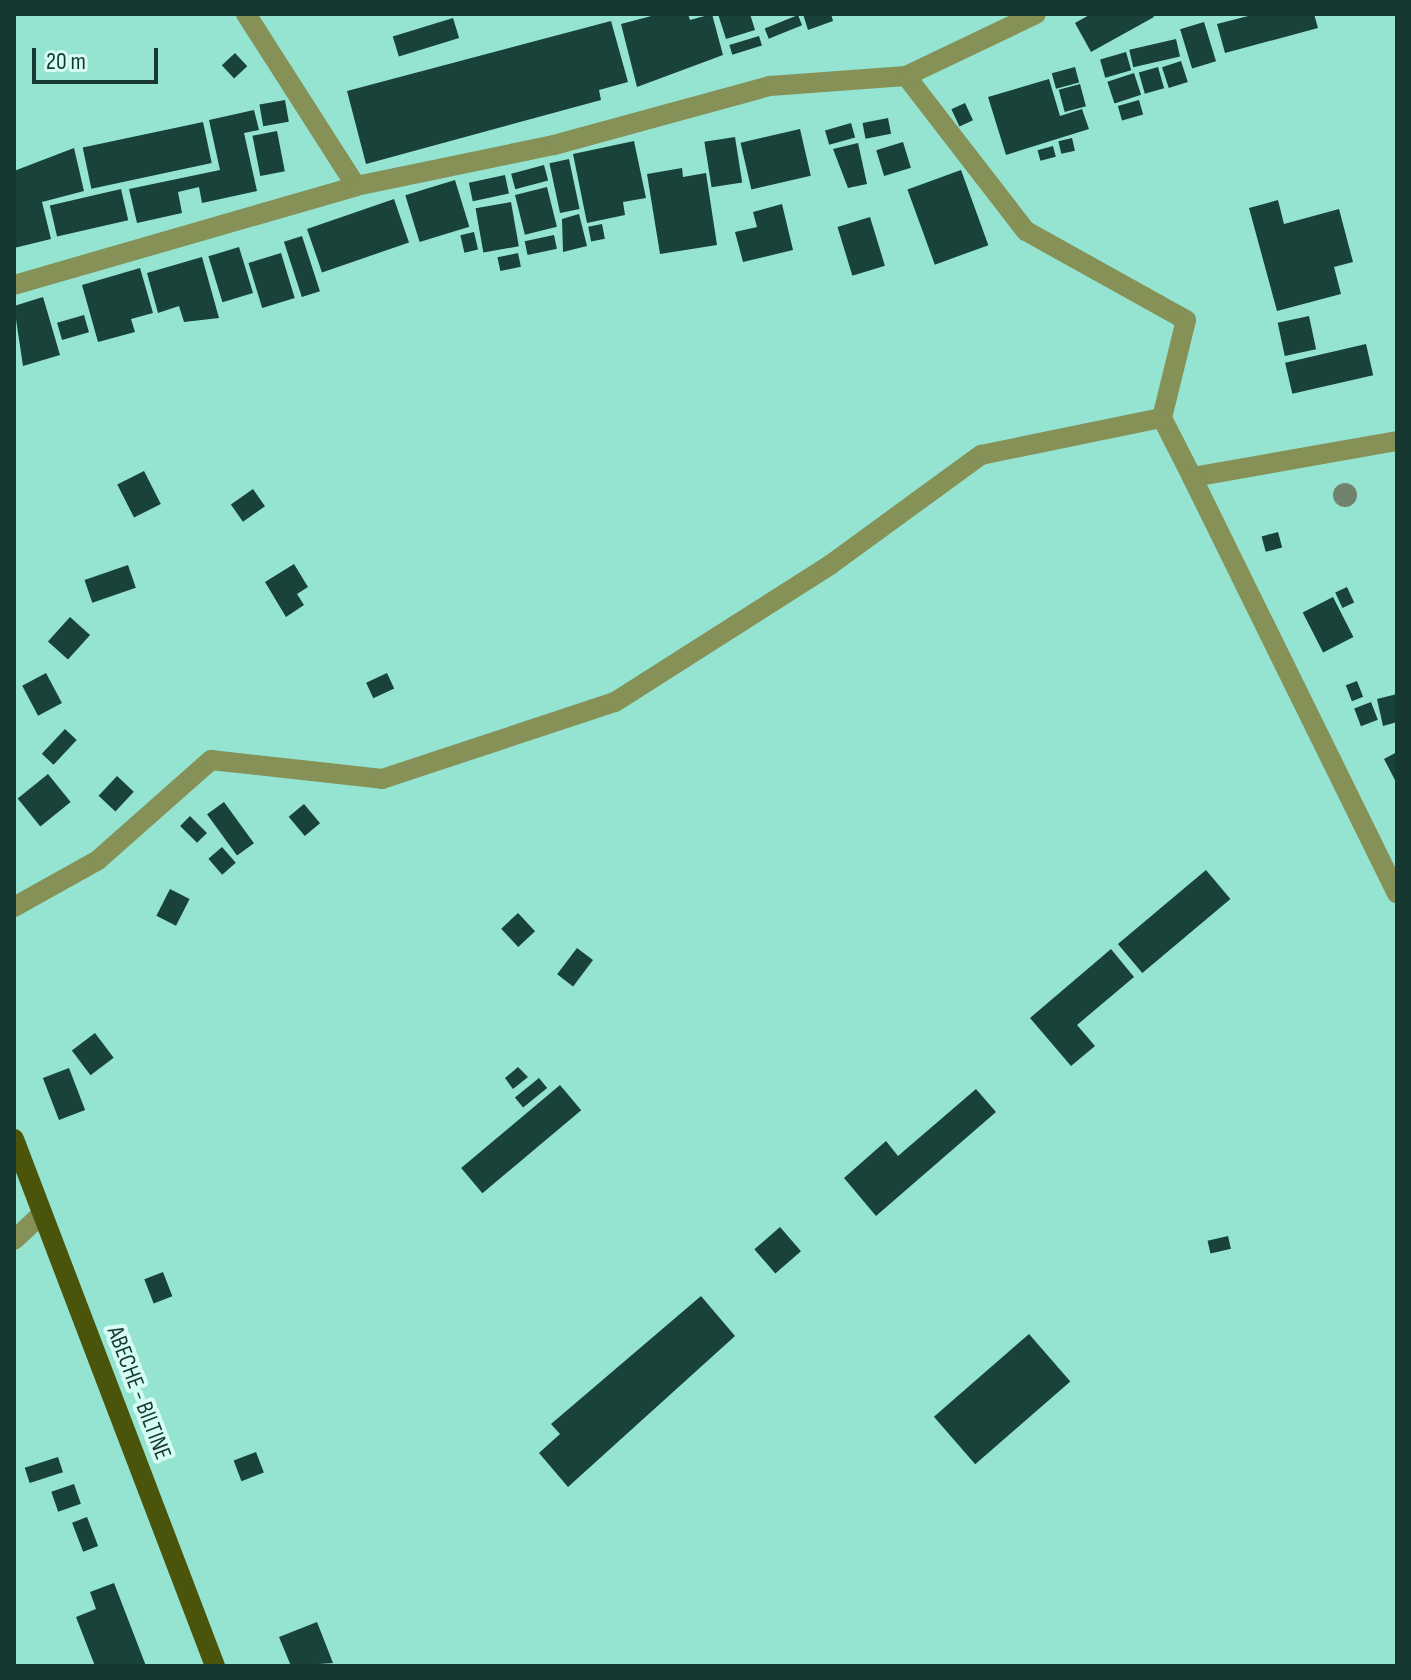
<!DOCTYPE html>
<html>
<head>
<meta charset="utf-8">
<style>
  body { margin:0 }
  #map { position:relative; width:1411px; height:1680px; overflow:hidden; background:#95e4d2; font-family:"Sofia Sans Condensed",sans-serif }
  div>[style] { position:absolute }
  .building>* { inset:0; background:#18423a; transform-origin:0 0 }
  .minor>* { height:20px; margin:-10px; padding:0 10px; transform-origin:10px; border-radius:10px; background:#859156 }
  .major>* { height:20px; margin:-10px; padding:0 10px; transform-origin:10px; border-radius:10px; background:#4a550b }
  .trees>* { width:24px; height:24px; margin:-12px; border-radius:50%; background:#72836d }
  span { translate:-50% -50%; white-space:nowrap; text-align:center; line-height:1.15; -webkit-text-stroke:8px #d6fdf3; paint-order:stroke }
  .street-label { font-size:24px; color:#163831 }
  .frame { position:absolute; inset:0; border:16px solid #163831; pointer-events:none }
  .scale { position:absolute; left:32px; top:48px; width:126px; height:36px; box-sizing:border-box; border:4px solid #163831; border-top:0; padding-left:10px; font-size:24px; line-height:28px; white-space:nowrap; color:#163831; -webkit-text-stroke:6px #d6fdf3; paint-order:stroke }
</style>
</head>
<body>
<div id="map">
  <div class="building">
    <div style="clip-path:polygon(659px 14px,688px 14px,690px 20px,712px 14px,723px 55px,637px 87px,621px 24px)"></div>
    <div style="clip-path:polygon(718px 14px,750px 14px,755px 30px,726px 39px)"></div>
    <div style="clip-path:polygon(803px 14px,831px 14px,833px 21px,808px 30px)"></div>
    <div style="clip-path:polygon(1091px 14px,1152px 14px,1154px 17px,1091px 52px,1075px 23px)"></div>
    <div style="clip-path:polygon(1256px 14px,1314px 14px,1318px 28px,1225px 53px,1217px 24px)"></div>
    <div style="left:798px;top:15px;width:11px;height:36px;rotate:68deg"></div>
    <div style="left:453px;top:18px;width:21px;height:63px;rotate:73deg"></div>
    <div style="clip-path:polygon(611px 21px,628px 82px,599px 90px,601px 100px,366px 164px,347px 91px)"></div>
    <div style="left:1204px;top:22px;width:41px;height:25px;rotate:73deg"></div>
    <div style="left:759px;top:36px;width:10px;height:31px;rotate:73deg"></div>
    <div style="left:1176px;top:39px;width:18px;height:48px;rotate:77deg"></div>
    <div style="left:1126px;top:52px;width:19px;height:27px;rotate:74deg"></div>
    <div style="left:235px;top:53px;width:18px;height:18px;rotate:47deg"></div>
    <div style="left:1181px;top:61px;width:22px;height:20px;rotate:72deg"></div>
    <div style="left:1075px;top:67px;width:16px;height:24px;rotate:75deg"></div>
    <div style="left:1158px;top:67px;width:22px;height:20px;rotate:74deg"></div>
    <div style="left:1134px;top:73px;width:23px;height:28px;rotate:72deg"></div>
    <div style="clip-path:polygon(1049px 79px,1060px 116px,1082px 109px,1089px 129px,1006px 155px,988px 97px)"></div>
    <div style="left:1080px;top:84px;width:23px;height:22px;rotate:75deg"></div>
    <div style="left:285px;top:100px;width:22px;height:26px;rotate:80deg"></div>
    <div style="left:1139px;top:100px;width:15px;height:22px;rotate:74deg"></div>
    <div style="left:965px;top:103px;width:19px;height:15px;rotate:65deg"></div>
    <div style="clip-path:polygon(254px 110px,259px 130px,244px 133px,257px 191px,202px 203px,199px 187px,178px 192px,182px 213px,137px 223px,129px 189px,220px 170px,209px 120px)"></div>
    <div style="left:888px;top:118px;width:16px;height:26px;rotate:79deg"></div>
    <div style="left:203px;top:122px;width:42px;height:123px;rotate:78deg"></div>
    <div style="left:851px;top:123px;width:15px;height:27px;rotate:74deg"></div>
    <div style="left:800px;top:129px;width:48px;height:61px;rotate:77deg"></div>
    <div style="left:277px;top:131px;width:41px;height:25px;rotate:79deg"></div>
    <div style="left:735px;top:137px;width:46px;height:31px;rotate:81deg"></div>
    <div style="left:1072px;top:138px;width:13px;height:14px;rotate:77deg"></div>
    <div style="clip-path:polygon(634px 141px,646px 198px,623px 202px,625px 215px,587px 223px,573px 154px)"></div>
    <div style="left:903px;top:142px;width:27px;height:28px;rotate:73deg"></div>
    <div style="clip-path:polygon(858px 143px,867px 184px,848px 188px,833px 149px)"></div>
    <div style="left:1053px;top:146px;width:11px;height:16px;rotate:75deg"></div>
    <div style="clip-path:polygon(74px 148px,84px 191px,42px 202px,51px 239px,14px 248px,14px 171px)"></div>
    <div style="left:569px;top:159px;width:51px;height:20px;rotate:78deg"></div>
    <div style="left:544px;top:165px;width:16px;height:34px;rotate:75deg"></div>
    <div style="clip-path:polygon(682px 168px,683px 177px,706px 173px,717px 245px,660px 254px,647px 174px)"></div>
    <div style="left:961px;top:170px;width:80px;height:57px;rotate:70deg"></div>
    <div style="left:505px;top:175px;width:19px;height:37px;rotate:78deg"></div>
    <div style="left:455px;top:180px;width:49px;height:52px;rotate:73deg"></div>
    <div style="left:547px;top:187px;width:41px;height:33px;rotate:76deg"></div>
    <div style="left:121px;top:189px;width:32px;height:73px;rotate:77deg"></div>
    <div style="left:394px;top:199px;width:46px;height:92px;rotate:71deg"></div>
    <div style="clip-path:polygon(1278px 200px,1284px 224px,1339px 209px,1353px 262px,1334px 267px,1341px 294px,1277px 311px,1249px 208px)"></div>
    <div style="left:511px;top:202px;width:45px;height:36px;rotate:80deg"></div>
    <div style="clip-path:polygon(782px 204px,793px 250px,743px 262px,735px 232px,757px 227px,753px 212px)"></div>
    <div style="clip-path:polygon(579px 214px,587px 246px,563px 252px,562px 219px)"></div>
    <div style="left:870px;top:217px;width:51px;height:34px;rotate:73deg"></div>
    <div style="left:602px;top:224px;width:15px;height:14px;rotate:79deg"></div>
    <div style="left:474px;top:232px;width:18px;height:14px;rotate:77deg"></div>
    <div style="left:554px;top:235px;width:14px;height:30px;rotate:78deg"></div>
    <div style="left:302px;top:236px;width:58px;height:19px;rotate:72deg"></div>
    <div style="left:239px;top:247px;width:48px;height:32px;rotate:73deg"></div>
    <div style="left:281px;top:253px;width:47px;height:34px;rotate:73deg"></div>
    <div style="left:518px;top:253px;width:14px;height:21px;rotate:78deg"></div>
    <div style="clip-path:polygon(202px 257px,219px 318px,184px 322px,179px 306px,158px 313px,147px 273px)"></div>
    <div style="clip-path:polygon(140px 268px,153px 313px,131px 319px,135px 332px,98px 342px,82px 285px)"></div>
    <div style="clip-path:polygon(43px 297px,60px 355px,23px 366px,14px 306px)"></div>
    <div style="left:84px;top:315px;width:18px;height:28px;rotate:74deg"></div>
    <div style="left:1309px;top:316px;width:34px;height:32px;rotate:78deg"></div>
    <div style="left:1366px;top:344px;width:32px;height:83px;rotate:77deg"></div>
    <div style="left:144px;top:471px;width:37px;height:30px;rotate:63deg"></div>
    <div style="left:253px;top:489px;width:21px;height:27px;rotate:55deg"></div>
    <div style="left:1278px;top:532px;width:16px;height:17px;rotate:75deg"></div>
    <div style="clip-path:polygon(294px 564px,308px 587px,297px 594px,304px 605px,286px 617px,265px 582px)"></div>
    <div style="left:128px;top:565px;width:24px;height:46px;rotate:71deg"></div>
    <div style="left:1347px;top:587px;width:17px;height:13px;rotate:65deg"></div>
    <div style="left:1333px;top:597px;width:45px;height:34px;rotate:63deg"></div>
    <div style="left:70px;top:617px;width:27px;height:33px;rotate:42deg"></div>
    <div style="left:46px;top:673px;width:34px;height:27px;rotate:62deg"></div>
    <div style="left:387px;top:673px;width:17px;height:23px;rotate:65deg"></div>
    <div style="left:1357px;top:681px;width:17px;height:12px;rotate:69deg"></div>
    <div style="clip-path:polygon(1397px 694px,1397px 722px,1383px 726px,1377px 699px)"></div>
    <div style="left:1371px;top:702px;width:19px;height:18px;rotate:69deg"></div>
    <div style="left:65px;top:729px;width:16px;height:34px;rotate:43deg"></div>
    <div style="clip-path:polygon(1397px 752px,1397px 784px,1384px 759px)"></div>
    <div style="left:48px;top:774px;width:36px;height:39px;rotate:51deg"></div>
    <div style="left:117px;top:776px;width:23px;height:27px;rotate:43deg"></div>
    <div style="left:224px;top:802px;width:51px;height:21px;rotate:54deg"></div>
    <div style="left:304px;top:804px;width:25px;height:20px;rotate:50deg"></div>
    <div style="left:190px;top:816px;width:24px;height:14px;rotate:45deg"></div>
    <div style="left:222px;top:847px;width:21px;height:18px;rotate:49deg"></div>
    <div style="left:1206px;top:870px;width:38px;height:115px;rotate:50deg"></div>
    <div style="left:170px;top:889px;width:22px;height:30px;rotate:27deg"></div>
    <div style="left:518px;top:913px;width:25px;height:23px;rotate:47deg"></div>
    <div style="left:577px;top:948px;width:20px;height:33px;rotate:37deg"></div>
    <div style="clip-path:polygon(1111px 949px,1134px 977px,1077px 1025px,1095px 1046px,1071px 1066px,1030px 1018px)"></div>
    <div style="left:95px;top:1033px;width:31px;height:29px;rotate:53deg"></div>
    <div style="clip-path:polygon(518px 1067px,528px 1077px,513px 1089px,505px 1078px)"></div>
    <div style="left:69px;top:1068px;width:45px;height:28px;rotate:69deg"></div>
    <div style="left:539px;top:1078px;width:13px;height:31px;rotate:51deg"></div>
    <div style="left:560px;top:1085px;width:33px;height:129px;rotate:50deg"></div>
    <div style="clip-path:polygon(976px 1089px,996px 1112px,876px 1216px,844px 1178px,886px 1141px,898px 1156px)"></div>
    <div style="left:780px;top:1227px;width:32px;height:34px;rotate:49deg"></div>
    <div style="left:1228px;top:1236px;width:13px;height:21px;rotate:77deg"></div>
    <div style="left:163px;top:1272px;width:26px;height:20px;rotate:69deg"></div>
    <div style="clip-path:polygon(701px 1296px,735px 1336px,568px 1487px,539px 1453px,560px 1434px,551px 1424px)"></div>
    <div style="left:1029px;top:1334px;width:63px;height:126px;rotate:49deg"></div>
    <div style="left:256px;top:1452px;width:22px;height:24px;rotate:69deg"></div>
    <div style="left:58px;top:1457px;width:16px;height:35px;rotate:72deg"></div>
    <div style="left:74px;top:1484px;width:21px;height:24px;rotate:71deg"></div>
    <div style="left:87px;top:1517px;width:31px;height:16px;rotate:69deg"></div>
    <div style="clip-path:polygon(114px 1583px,146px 1666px,95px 1666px,76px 1617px,96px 1609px,90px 1592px)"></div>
    <div style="clip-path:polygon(317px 1622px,333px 1663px,291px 1666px,279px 1637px)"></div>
  </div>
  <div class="minor">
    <div style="left:246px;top:14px;width:204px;rotate:57.4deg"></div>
    <div style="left:906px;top:76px;width:196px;rotate:52.3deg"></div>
    <div style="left:1026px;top:231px;width:183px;rotate:29.1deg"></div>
    <div style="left:1186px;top:320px;width:101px;rotate:103.8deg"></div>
    <div style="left:1162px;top:418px;width:66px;rotate:63deg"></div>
    <div style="left:14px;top:285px;width:356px;rotate:-16.1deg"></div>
    <div style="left:356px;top:186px;width:202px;rotate:-11.7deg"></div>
    <div style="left:554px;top:145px;width:224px;rotate:-15.3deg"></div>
    <div style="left:770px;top:86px;width:136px;rotate:-4.2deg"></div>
    <div style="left:906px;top:76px;width:144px;rotate:-25.5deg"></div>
    <div style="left:1397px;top:441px;width:208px;rotate:170deg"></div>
    <div style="left:1192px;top:477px;width:464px;rotate:63.8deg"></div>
    <div style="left:14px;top:907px;width:96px;rotate:-29.2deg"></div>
    <div style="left:98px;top:860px;width:151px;rotate:-41.5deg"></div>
    <div style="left:211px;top:760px;width:172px;rotate:6.3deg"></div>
    <div style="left:382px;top:779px;width:245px;rotate:-18.3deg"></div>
    <div style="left:615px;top:702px;width:255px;rotate:-32.5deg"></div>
    <div style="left:830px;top:565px;width:187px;rotate:-36.1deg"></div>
    <div style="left:981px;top:455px;width:185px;rotate:-11.6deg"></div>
    <div style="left:14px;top:1240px;width:38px;rotate:-43deg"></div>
  </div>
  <div class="major">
    <div style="left:14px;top:1139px;width:564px;rotate:69.12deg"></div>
  </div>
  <div class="trees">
    <div style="left:1345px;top:495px"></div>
  </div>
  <div class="street-label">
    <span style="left:139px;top:1393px;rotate:69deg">ABECHE - BILTINE</span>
  </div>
  <div class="frame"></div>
  <div class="scale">20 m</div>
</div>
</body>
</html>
